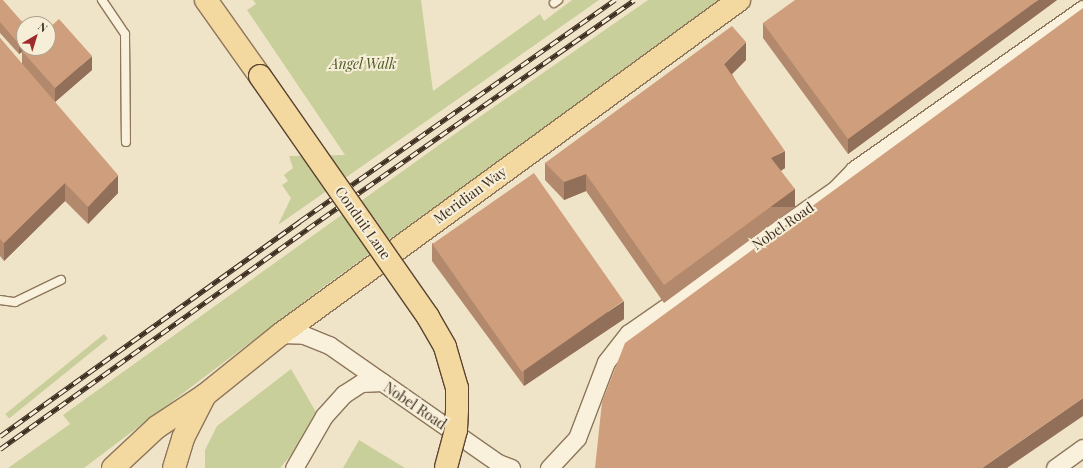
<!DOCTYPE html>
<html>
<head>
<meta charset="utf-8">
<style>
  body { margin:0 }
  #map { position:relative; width:1083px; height:468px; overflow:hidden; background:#f0e4c8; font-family:"Playfair Display",serif }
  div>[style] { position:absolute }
  .green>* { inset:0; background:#c9cf9b; transform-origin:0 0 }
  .roads { filter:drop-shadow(1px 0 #8d765c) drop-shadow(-1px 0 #8d765c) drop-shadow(0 1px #8d765c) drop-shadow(0 -1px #8d765c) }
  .lane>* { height:8px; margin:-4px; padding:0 4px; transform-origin:4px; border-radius:4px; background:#faf1dc }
  .street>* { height:17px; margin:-8.5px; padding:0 8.5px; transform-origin:8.5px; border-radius:8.5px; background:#faf1dc }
  .primary>* { height:22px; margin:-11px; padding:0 11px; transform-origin:11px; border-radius:11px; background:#f3d9a0 }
  .rail>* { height:4.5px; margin-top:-2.25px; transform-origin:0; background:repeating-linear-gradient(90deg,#f7eed8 0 9px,#3d2e20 0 18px); box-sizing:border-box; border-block:1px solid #3d2e20 }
  .bridges { filter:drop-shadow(1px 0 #5b4430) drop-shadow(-1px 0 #5b4430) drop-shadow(0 1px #5b4430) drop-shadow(0 -1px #5b4430) }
  .primary-bridge>* { height:22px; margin:-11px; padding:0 11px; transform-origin:11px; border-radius:11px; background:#f3d9a0 }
  .wall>* { inset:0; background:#b2896c }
  .shaded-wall>* { inset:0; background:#916f58; transform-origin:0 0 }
  .building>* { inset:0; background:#cf9f7d; transform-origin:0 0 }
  span { translate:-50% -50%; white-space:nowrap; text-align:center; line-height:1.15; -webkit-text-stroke:4px #f7eed8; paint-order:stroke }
  .park-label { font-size:14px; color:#4d5a26; font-style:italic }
  .street-label { font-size:14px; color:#3d2e20 }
  .north { position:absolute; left:16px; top:16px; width:40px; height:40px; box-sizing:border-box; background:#f7eed8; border:1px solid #ada18e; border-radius:50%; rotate:38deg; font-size:11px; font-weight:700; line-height:16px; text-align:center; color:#3d2e20 }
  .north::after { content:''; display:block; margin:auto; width:14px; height:18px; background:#9e2a2b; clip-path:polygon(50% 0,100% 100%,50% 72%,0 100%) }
</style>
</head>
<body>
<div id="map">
  <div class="green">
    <div style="clip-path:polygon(253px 0,421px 0,433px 91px,540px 14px,544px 21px,572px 0,599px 0,278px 225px,291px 198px,282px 185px,288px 181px,284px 175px,293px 168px,289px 156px,345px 155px,247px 10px,256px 4px)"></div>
    <div style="clip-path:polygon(648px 0,721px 0,322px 288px,84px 468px,8px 468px,70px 424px,63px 415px,439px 145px)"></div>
    <div style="left:104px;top:334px;width:6px;height:127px;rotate:51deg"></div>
    <div style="clip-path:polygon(291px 369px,316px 412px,292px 454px,280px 468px,205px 468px,205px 450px,217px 426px)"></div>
    <div style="clip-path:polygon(359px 440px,405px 468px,343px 468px)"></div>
  </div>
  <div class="roads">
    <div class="lane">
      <div style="left:102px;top:0;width:41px;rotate:55.9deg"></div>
      <div style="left:125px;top:34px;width:108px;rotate:89.5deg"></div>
      <div style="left:554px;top:3px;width:5px;rotate:-37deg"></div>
      <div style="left:0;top:300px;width:15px;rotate:8deg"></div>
      <div style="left:15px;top:302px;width:51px;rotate:-25.6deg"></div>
    </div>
    <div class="street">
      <div style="left:281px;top:334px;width:23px;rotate:2deg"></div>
      <div style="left:304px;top:335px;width:27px;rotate:22deg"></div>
      <div style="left:329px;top:345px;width:206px;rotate:34.9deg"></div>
      <div style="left:498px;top:463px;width:14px;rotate:21deg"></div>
      <div style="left:294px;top:468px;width:60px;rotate:-60deg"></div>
      <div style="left:324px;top:416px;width:30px;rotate:-48deg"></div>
      <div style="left:344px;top:394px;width:20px;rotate:-33deg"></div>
      <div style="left:361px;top:383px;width:21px;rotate:-3deg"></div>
      <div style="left:549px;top:468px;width:41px;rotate:-47deg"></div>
      <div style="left:577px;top:438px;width:81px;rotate:-69.1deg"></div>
      <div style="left:606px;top:362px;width:37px;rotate:-52deg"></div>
      <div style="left:629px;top:333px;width:251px;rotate:-34.8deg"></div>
      <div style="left:835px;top:190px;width:28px;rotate:-46deg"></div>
      <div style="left:854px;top:170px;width:280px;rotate:-35.1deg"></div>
      <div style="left:1055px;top:468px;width:34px;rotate:-36deg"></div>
    </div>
    <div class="primary">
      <div style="left:206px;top:0;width:93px;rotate:54.6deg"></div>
      <div style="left:113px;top:468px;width:60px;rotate:-43deg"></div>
      <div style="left:157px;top:427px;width:58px;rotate:-33.7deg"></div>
      <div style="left:205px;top:395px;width:97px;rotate:-38.8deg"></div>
      <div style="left:281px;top:334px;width:567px;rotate:-36.1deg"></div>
      <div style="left:174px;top:468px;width:31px;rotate:-73deg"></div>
      <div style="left:183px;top:438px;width:48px;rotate:-62.9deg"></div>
    </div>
  </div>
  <div class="rail">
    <div style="left:0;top:436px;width:369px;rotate:-35.6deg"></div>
    <div style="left:300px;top:221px;width:385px;rotate:-35.1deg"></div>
    <div style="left:0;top:449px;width:378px;rotate:-35.6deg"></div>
    <div style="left:307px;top:229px;width:399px;rotate:-35deg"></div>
  </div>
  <div class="bridges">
    <div class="primary-bridge">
      <div style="left:260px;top:76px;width:294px;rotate:55.1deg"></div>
      <div style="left:428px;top:317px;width:34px;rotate:60deg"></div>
      <div style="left:445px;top:347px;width:43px;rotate:73.7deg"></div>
      <div style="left:457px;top:388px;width:22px;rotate:90deg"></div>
      <div style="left:457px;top:410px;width:20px;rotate:93deg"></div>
      <div style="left:456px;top:430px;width:39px;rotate:105deg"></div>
    </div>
  </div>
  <div class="wall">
    <div style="clip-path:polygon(0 0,24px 48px,92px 70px,55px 102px,118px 193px,88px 224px,65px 201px,4px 261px,0 256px,0 38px,22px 64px,22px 52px,19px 54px,0 33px)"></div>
    <div style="clip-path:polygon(1057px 0,848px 154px,763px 38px,763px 23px)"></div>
    <div style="clip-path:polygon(746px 60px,732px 74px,785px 168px,781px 171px,795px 207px,664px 303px,586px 191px,564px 200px,545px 180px,545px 163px)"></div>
    <div style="clip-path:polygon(432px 243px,624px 319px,524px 386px,432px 261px)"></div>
  </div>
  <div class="shaded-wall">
    <div style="clip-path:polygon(1038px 0,1057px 0,848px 154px,848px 139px)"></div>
    <div style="clip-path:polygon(24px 41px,24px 48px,28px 48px,22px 51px,22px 52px,19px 54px,19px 44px)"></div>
    <div style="clip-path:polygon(746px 42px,746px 60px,724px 82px,724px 64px)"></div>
    <div style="clip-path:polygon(92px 56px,92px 70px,55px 102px,55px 88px)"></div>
    <div style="clip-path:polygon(785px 151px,785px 168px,771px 176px,771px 158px)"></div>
    <div style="clip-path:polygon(586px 174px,586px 191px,564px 200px,564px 182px)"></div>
    <div style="clip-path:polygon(118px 175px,118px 193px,88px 224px,88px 207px)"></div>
    <div style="clip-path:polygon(65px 183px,65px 201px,4px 261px,4px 243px)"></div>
    <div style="left:795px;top:189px;width:18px;height:162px;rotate:90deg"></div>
    <div style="clip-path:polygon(624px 301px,624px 319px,524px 386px,524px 368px)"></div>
    <div style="clip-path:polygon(1083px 398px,1083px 416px,1007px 468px,982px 468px)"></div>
  </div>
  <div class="building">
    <div style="clip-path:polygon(0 0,3px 0,24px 24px,24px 41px,19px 44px,0 22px)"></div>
    <div style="clip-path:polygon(795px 0,1038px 0,848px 139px,763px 23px)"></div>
    <div style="clip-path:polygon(1083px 8px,1083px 398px,982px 468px,595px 468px,602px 402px,625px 343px)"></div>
    <div style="clip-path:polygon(59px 19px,92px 56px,55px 88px,22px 51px,26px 48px,48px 48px,48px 29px)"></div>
    <div style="clip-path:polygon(732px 26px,746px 42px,724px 64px,785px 151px,771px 158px,795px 189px,664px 285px,586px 174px,564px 182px,545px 163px)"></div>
    <div style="clip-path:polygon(0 38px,118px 175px,88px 207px,65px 183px,4px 243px,0 239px)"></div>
    <div style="left:534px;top:173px;width:156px;height:124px;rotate:55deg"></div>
  </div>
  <div class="park-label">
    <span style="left:363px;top:64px">Angel Walk</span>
  </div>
  <div class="street-label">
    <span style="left:470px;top:195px;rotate:-36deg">Meridian Way</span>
    <span style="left:363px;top:223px;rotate:55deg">Conduit Lane</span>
    <span style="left:783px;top:226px;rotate:-35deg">Nobel Road</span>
    <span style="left:415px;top:406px;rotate:34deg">Nobel Road</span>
  </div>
  <div class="north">N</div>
</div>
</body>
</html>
